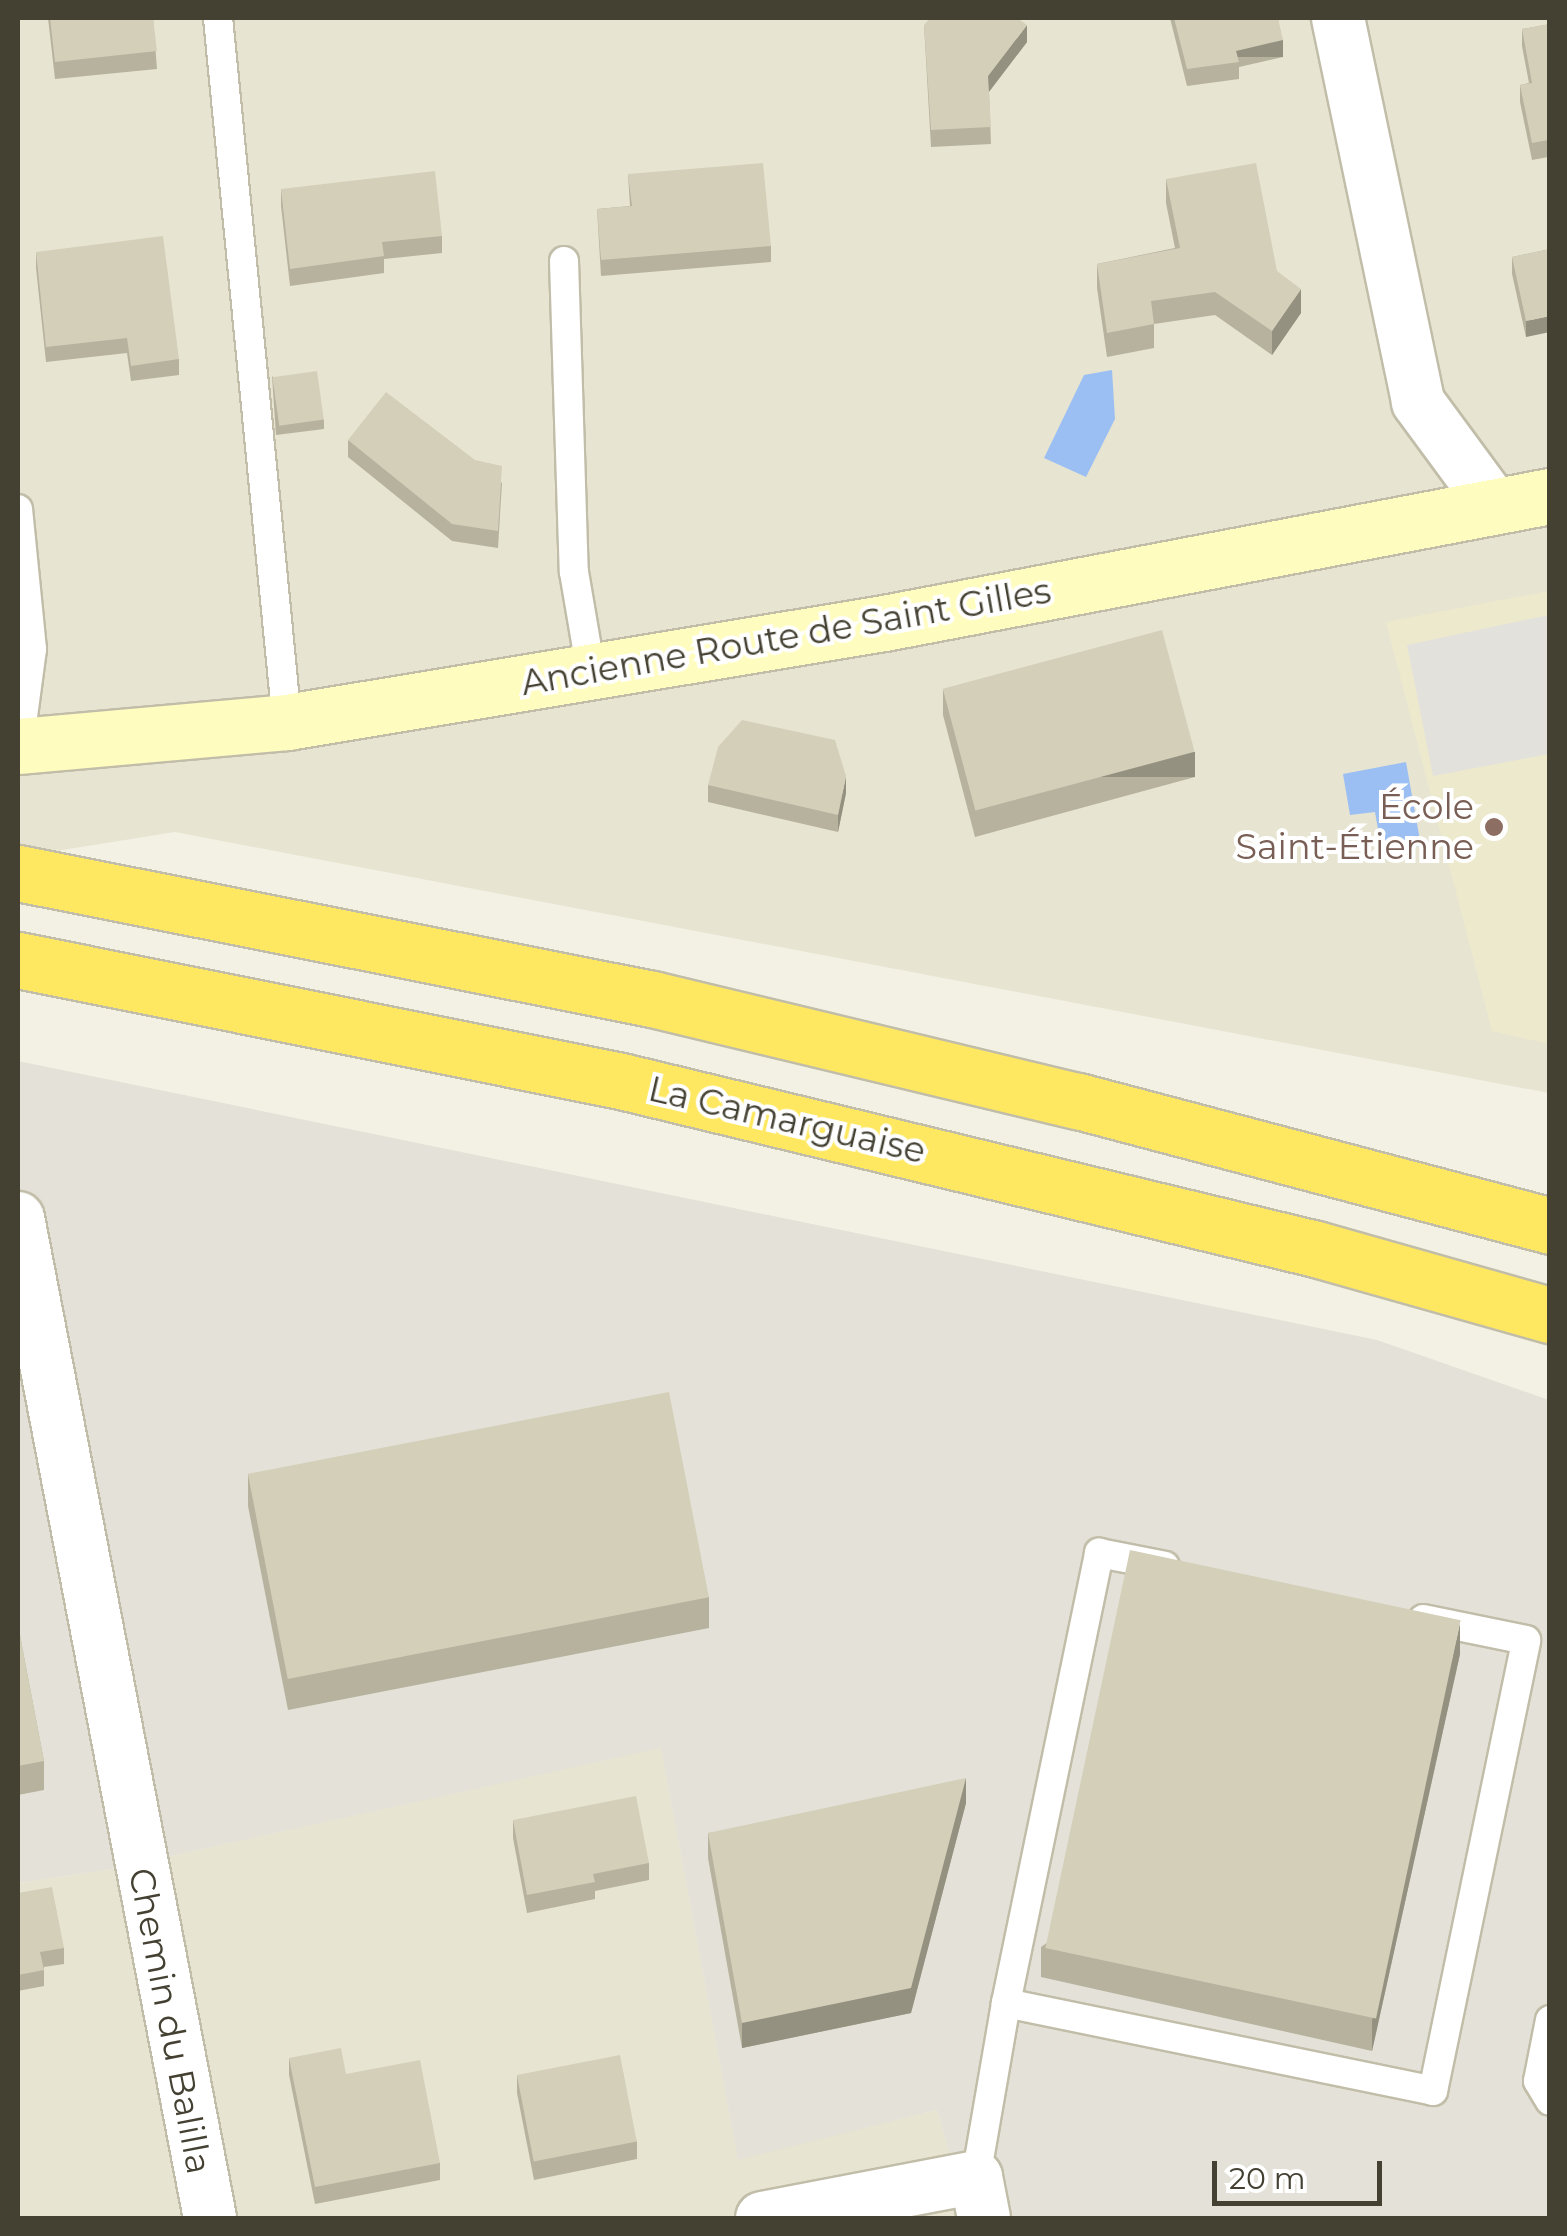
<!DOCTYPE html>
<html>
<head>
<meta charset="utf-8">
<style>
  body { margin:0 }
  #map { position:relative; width:1567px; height:2236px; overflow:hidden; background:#f2f1e3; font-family:Montserrat,sans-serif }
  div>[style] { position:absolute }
  .residential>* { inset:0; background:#e7e4d1 }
  .industrial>* { inset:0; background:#e4e1d8 }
  .education>* { inset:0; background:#ede9cc }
  .parking>* { inset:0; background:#e3e1dc }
  .water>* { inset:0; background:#9bbff3 }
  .roads { filter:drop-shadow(2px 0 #c1bda8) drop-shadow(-2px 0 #c1bda8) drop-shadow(0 2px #c1bda8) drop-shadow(0 -2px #c1bda8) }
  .lane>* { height:28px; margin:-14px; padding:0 14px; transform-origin:14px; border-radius:14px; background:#fff }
  .street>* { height:52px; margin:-26px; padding:0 26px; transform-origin:26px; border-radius:26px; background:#fff }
  .secondary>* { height:55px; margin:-27.5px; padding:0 27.5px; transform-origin:27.5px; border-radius:27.5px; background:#fffcc0 }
  .highway>* { height:55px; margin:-27.5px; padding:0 27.5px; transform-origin:27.5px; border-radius:27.5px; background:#ffe861 }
  .wall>* { inset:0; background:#b6b29e }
  .shaded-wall>* { inset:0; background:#949181; transform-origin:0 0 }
  .building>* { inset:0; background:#d4cfb8; transform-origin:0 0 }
  .dots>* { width:28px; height:28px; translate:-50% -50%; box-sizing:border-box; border:5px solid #fff; border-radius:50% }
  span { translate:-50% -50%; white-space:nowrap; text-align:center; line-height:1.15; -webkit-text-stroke:8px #fff; paint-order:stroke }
  .street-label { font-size:35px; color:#444133 }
  .education-label { font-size:35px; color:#785e54 }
  .right { translate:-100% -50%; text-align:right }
  .frame { position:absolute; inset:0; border:20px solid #444133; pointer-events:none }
  .scale { position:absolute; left:1212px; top:2161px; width:170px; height:45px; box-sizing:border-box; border:5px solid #444133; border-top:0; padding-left:12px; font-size:30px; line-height:35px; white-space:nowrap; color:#444133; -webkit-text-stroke:8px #fff; paint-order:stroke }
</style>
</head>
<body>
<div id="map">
  <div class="residential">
    <div style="clip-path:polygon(18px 18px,1549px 18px,1549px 1093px,175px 832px,18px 857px)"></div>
    <div style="clip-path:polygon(661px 1747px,738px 2159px,937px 2110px,969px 2218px,18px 2218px,18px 1883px,112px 1869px)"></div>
  </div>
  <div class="industrial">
    <div style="clip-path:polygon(18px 1061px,1377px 1340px,1549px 1400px,1549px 2218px,969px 2218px,937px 2110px,738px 2160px,661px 1748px,112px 1869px,18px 1883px)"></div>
  </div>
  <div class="education">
    <div style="clip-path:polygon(1549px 591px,1549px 1044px,1492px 1031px,1386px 622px)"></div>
  </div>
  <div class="parking">
    <div style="clip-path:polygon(1549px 615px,1549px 754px,1433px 776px,1407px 645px)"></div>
  </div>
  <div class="water">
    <div style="clip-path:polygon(1112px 370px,1115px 419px,1086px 477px,1044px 458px,1084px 375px)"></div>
    <div style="clip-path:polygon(1406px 762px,1421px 846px,1382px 853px,1375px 812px,1350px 815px,1343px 774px)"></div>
  </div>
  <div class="roads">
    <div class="lane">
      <div style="left:218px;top:18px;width:707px;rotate:84.4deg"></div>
      <div style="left:564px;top:261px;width:311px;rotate:88.2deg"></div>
      <div style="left:574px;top:572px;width:100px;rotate:80.3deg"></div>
      <div style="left:18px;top:509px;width:141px;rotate:84.3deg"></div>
      <div style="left:32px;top:649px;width:98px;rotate:97.6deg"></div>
      <div style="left:1006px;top:2003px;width:460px;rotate:-78.3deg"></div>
      <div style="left:1099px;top:1553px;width:67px;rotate:11.1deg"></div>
      <div style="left:1550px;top:2020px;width:62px;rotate:101.1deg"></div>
      <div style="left:1538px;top:2081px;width:23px;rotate:59deg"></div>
      <div style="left:976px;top:2177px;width:177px;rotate:-80.2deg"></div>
      <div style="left:1006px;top:2003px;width:436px;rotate:11.6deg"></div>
      <div style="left:1433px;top:2091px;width:460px;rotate:-78.3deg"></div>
      <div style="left:1526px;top:1640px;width:105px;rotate:-168.5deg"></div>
    </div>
    <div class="street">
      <div style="left:1338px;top:18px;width:392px;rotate:78.2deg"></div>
      <div style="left:1418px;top:402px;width:130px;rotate:53.7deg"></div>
      <div style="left:18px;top:1218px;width:1018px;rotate:79.13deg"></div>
      <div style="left:762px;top:2218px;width:218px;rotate:-10.8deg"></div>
      <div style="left:976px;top:2177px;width:42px;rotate:79deg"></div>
    </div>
    <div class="secondary">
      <div style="left:18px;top:746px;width:270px;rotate:-5.1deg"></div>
      <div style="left:287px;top:722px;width:605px;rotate:-9.42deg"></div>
      <div style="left:884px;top:623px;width:678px;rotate:-10.8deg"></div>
    </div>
    <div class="highway">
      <div style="left:18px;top:873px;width:646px;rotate:11.24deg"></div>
      <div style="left:652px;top:999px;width:438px;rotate:13.5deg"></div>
      <div style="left:1078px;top:1101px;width:488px;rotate:14.8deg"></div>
      <div style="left:18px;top:960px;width:615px;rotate:11.35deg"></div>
      <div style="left:621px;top:1081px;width:715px;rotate:13.59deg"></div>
      <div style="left:1316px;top:1249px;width:243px;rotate:15.8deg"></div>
    </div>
  </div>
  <div class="wall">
    <div style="clip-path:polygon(48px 18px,153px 18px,157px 69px,55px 79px)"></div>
    <div style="clip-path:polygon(1170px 18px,1278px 18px,1283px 57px,1239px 67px,1239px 79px,1187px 86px)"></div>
    <div style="clip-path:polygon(1550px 24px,1550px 167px,1548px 157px,1532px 160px,1520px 102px,1520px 85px,1529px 83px,1522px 46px,1522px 29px)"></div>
    <div style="clip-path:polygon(924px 25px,1027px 42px,989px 92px,991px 144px,931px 147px)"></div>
    <div style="clip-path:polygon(628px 174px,771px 246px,771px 262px,601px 276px,597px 209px,630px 206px)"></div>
    <div style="clip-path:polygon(1166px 179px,1277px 271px,1301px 313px,1272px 355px,1215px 315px,1154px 324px,1154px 348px,1107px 357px,1097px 288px,1097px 264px,1175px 248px,1166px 203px)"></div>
    <div style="clip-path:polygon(281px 189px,442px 236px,442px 253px,384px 259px,384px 273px,290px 286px,281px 206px)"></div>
    <div style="clip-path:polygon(1550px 249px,1526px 337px,1512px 274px,1512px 257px)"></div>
    <div style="clip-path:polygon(36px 252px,179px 359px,179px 375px,131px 381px,127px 353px,46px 362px,36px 268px)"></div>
    <div style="clip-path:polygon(272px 376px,324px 420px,324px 429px,276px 435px)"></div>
    <div style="clip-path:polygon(348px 440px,475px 460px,502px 483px,498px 548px,452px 541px,348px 457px)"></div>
    <div style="clip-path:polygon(943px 690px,1195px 777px,975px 837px,943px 715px)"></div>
    <div style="clip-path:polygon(708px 785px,846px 793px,838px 832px,708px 802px)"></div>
    <div style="clip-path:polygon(248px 1474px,709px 1597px,709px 1628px,288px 1710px,248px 1506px)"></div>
    <div style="clip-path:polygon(18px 1625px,44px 1761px,44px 1790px,18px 1795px)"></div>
    <div style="clip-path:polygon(1460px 1654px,1372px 2051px,1041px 1977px,1041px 1947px)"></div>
    <div style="clip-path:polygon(966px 1803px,911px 2013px,742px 2048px,708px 1858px,708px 1833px)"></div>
    <div style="clip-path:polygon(513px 1820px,649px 1863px,649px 1880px,595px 1891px,595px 1899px,527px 1913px,513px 1838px)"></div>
    <div style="clip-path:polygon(18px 1893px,64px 1948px,64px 1964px,44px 1967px,44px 1986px,18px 1991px)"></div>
    <div style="clip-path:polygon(289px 2058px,346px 2074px,440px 2163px,440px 2180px,315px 2204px,289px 2075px)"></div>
    <div style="clip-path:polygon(517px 2075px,637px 2141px,637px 2159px,534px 2180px,517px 2093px)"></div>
  </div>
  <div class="shaded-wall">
    <div style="clip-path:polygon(1027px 25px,1027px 42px,988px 93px,988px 76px)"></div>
    <div style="left:1283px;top:40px;width:17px;height:48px;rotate:90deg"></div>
    <div style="clip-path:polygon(1301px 289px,1301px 313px,1272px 355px,1272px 331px)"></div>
    <div style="clip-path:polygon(1550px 316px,1550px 332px,1526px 337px,1526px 321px)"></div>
    <div style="left:1195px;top:752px;width:25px;height:228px;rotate:90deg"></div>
    <div style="clip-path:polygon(846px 776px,846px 793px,838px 832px,838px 815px)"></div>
    <div style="clip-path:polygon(1460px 1623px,1460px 1654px,1372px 2051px,1372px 2021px)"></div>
    <div style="clip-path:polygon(966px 1778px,966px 1803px,911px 2013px,742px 2048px,742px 2023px)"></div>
  </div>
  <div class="building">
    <div style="clip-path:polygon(50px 18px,153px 18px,157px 51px,55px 62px)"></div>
    <div style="clip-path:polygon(930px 18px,1017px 18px,1027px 25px,988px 76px,991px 127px,931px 130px,924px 25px)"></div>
    <div style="clip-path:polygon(1174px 18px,1278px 18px,1283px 40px,1236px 51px,1239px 62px,1187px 69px)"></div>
    <div style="clip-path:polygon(1550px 24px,1550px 150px,1548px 140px,1532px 143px,1520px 85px,1532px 83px,1522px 29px)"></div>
    <div style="clip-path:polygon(763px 163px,771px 246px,601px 260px,597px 209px,632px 206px,628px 174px)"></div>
    <div style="clip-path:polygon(1256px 163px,1277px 271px,1301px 289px,1272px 331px,1215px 292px,1151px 301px,1154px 324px,1107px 333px,1097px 264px,1180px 248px,1166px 179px)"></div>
    <div style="clip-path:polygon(435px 171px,442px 236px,382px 242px,384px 256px,290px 269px,281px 189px)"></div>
    <div style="clip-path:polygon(163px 236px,179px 359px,131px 366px,127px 338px,46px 347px,36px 252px)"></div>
    <div style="clip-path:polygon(1550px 249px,1550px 316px,1526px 321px,1512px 257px)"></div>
    <div style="left:317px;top:371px;width:49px;height:45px;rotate:82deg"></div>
    <div style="clip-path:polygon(386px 392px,475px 460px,502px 466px,498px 531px,452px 524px,348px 440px)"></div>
    <div style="left:1162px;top:630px;width:126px;height:227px;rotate:75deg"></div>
    <div style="clip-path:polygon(742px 720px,835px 740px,846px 776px,838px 815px,708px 785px,718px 747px)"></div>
    <div style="left:669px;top:1392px;width:209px;height:429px;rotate:79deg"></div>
    <div style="left:1130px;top:1550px;width:338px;height:407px;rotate:12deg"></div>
    <div style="clip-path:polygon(18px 1625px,44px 1761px,18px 1766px)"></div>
    <div style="clip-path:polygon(966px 1778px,911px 1988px,742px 2023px,708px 1833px)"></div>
    <div style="clip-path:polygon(636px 1796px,649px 1863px,593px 1874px,595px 1882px,527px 1895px,513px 1820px)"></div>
    <div style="clip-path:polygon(52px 1887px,64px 1948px,40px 1952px,44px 1970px,18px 1975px,18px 1893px)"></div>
    <div style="clip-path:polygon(341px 2048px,346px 2074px,420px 2060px,440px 2163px,315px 2187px,289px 2058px)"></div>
    <div style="left:620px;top:2055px;width:88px;height:105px;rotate:79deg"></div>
  </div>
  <div class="dots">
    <div style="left:1494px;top:827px;background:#8d6e63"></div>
  </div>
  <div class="street-label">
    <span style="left:786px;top:637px;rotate:-10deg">Ancienne Route de Saint Gilles</span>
    <span style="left:787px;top:1120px;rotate:13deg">La Camarguaise</span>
    <span style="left:170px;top:2021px;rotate:79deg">Chemin du Balilla</span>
  </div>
  <div class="education-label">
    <span class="right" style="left:1474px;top:827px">École<br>Saint-Étienne</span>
  </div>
  <div class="frame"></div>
  <div class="scale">20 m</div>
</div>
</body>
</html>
